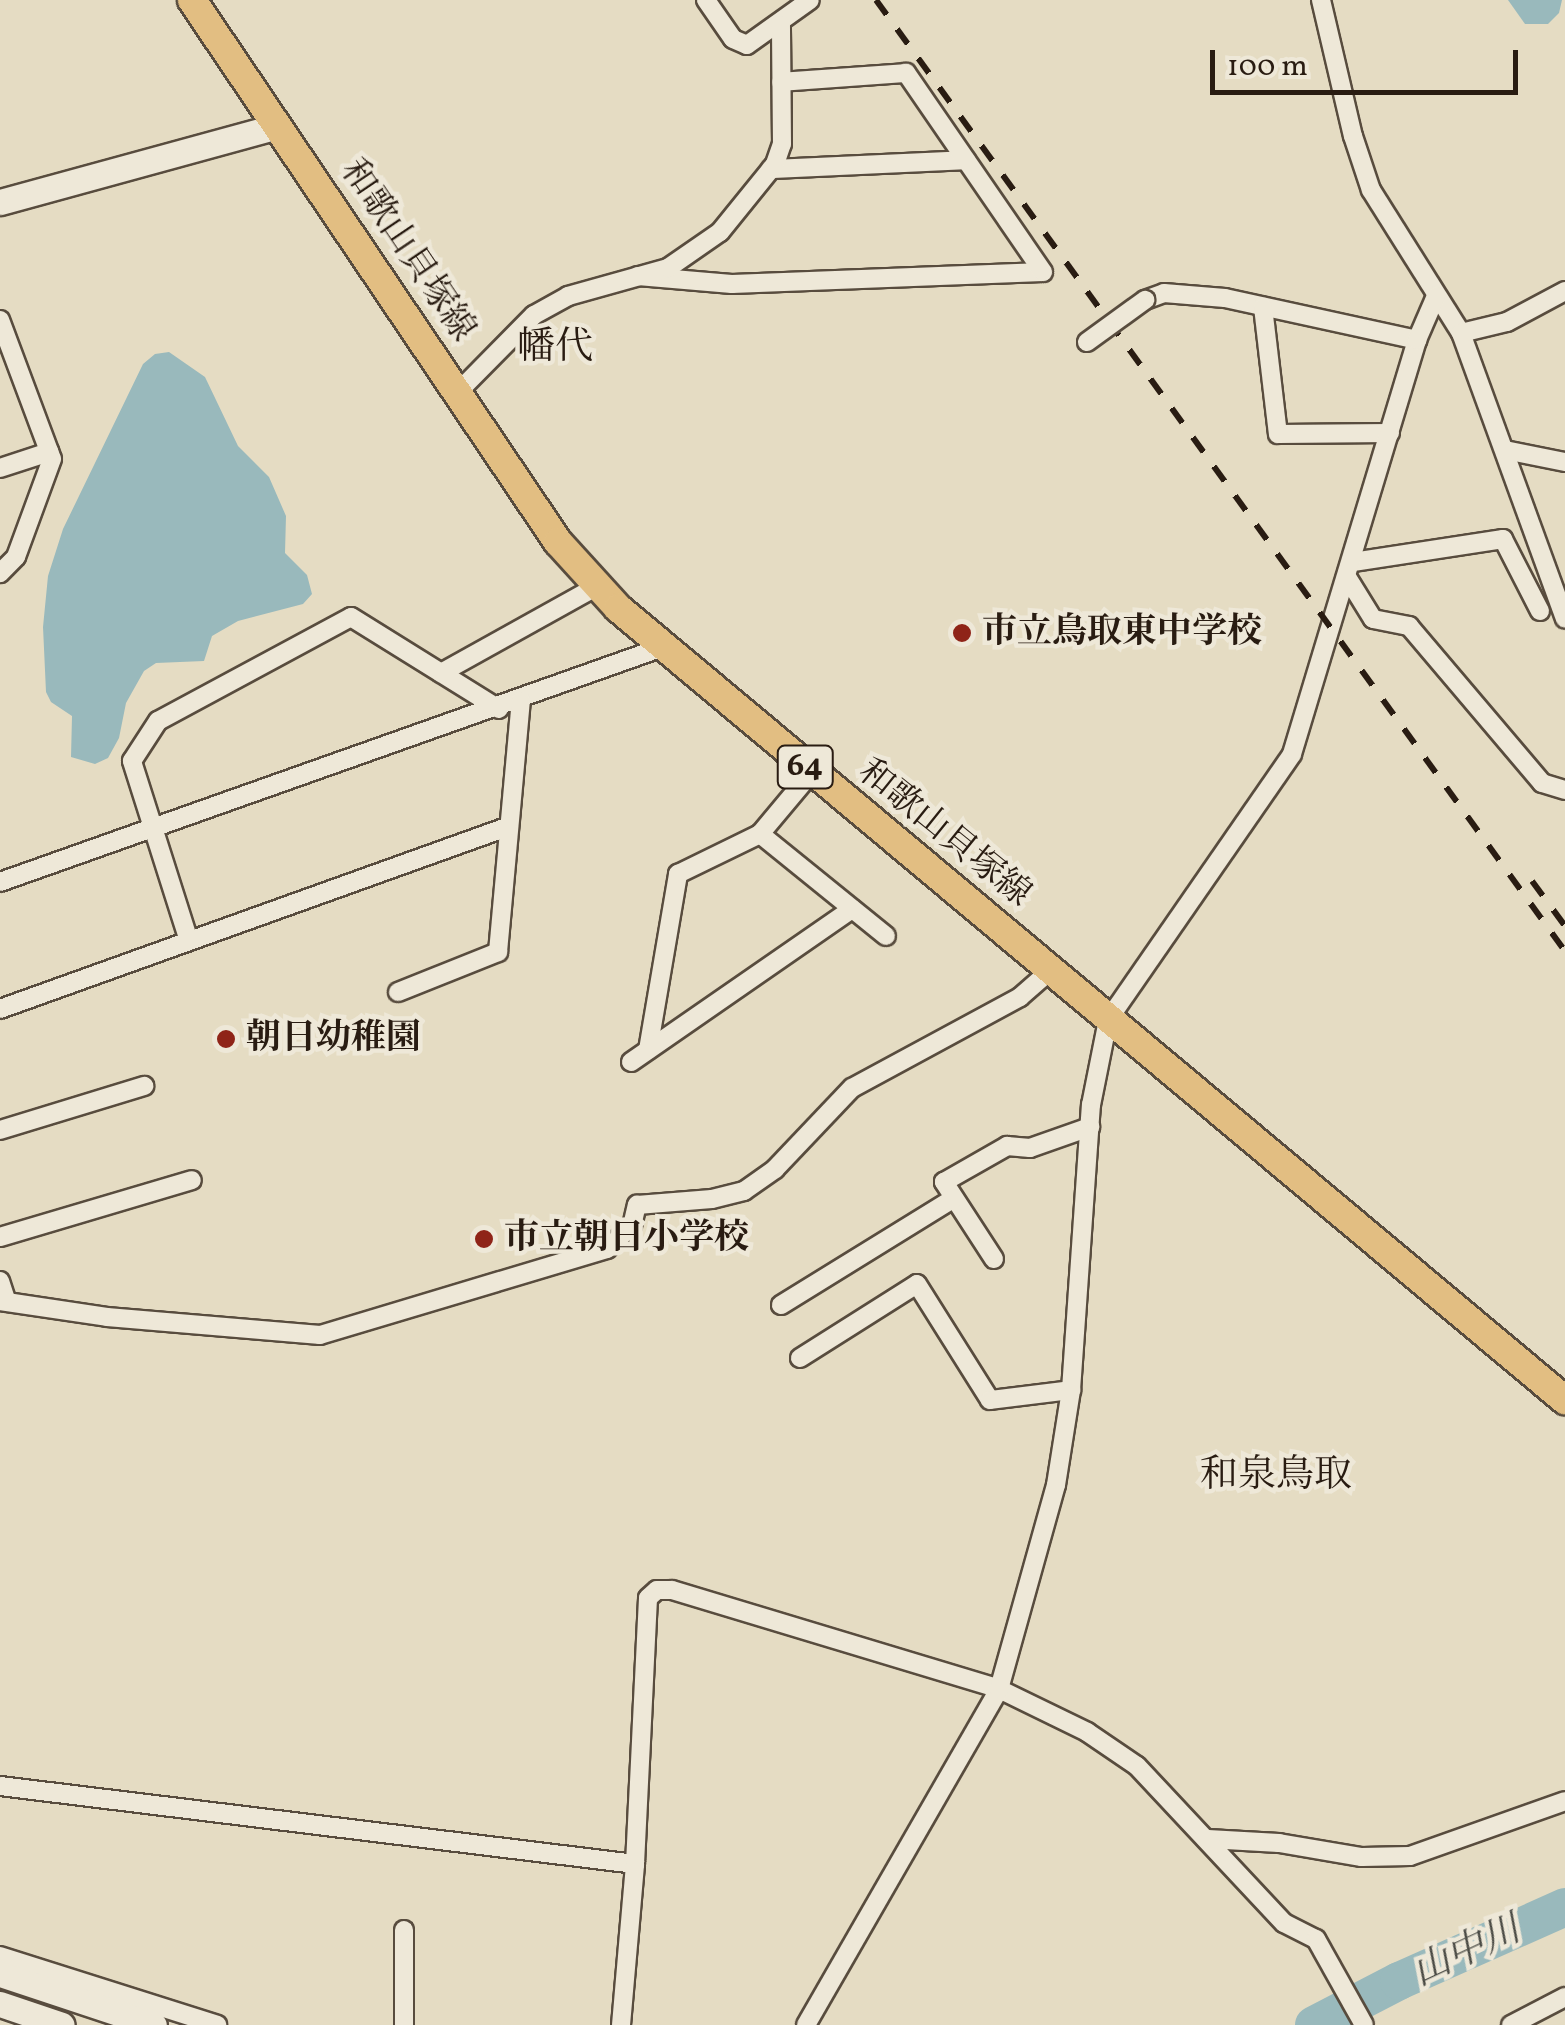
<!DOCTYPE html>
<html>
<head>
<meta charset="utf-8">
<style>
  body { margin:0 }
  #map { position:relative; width:1565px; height:2025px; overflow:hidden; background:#e5dcc3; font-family:Vollkorn,"Noto Serif JP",serif }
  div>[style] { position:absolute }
  .water>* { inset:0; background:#99b9bc }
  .river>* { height:38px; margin:-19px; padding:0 19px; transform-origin:19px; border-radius:19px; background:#99b9bc }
  .roads { filter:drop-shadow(2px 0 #584c3e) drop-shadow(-2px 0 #584c3e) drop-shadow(0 2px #584c3e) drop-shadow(0 -2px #584c3e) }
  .street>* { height:18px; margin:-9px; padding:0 9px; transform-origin:9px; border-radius:9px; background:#eee8d8 }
  .secondary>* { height:25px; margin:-12.5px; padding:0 12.5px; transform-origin:12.5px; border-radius:12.5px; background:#eee8d8 }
  .primary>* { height:28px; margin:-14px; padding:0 14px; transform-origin:14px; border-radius:14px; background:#e2be82 }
  .rail>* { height:6px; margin-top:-3px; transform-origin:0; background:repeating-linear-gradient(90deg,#291c12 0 18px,transparent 0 36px) }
  .bridges { filter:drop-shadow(2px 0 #584c3e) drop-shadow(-2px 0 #584c3e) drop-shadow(0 2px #584c3e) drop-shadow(0 -2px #584c3e) }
  .street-bridge>* { height:18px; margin:-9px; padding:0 9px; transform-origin:9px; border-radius:9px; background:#eee8d8 }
  .dots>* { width:28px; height:28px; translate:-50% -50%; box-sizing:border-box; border:5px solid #eee8d8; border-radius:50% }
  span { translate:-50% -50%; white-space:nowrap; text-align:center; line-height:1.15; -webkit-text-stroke:9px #eee8d8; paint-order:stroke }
  .shield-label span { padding:2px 8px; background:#eee8d8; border:2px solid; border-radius:8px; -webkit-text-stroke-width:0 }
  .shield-label { font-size:32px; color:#291c12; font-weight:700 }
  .street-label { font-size:35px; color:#291c12 }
  .poi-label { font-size:35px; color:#291c12; font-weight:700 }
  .left { translate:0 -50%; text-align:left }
  .neighbourhood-label { font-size:38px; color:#291c12 }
  .water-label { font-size:38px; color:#4b4b45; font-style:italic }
  .scale { position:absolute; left:1210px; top:50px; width:308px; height:45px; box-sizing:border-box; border:5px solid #291c12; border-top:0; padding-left:12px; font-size:30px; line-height:35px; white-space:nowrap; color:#291c12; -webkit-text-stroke:8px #eee8d8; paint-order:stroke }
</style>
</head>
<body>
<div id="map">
  <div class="water">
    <div style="clip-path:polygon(1508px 0,1562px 0,1559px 13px,1548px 24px,1525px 24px)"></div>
    <div style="clip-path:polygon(169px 352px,205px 377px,238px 446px,269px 477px,286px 516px,285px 553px,307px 575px,312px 594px,303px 604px,238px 621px,212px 636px,204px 661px,156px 663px,144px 671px,126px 703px,119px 738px,108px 758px,95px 764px,71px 757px,72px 716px,51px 702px,46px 692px,43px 627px,48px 576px,63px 529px,143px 364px,155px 354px)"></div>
  </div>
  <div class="river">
    <div style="left:1314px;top:2025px;width:96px;rotate:-27.4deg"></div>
    <div style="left:1399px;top:1981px;width:182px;rotate:-24deg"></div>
  </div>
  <div class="roads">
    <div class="street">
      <div style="left:706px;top:0;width:47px;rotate:55.3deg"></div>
      <div style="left:733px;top:39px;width:15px;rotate:23deg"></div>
      <div style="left:747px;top:45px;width:77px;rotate:-35.5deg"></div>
      <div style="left:1321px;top:0;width:140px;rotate:76.8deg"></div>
      <div style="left:1353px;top:136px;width:57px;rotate:71.6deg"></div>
      <div style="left:1371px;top:190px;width:169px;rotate:57.8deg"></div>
      <div style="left:1461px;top:333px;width:304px;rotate:70deg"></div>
      <div style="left:771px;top:169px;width:195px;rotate:-2.6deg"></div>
      <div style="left:638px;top:276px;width:94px;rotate:4.9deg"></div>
      <div style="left:732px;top:284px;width:311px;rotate:-2.2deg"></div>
      <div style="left:1043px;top:272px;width:242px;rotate:-124.5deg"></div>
      <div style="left:906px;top:73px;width:125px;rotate:175.9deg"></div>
      <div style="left:1145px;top:300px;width:20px;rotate:-20deg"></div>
      <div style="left:1164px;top:293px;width:61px;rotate:4.7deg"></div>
      <div style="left:1225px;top:298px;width:197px;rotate:12.3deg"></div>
      <div style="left:1263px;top:307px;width:128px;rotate:83.3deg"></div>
      <div style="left:1278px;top:434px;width:112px;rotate:-0.5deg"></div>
      <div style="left:0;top:320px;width:148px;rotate:69.5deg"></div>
      <div style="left:52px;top:459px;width:104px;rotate:110.2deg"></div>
      <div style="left:16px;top:557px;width:23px;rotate:135deg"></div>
      <div style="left:1461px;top:333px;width:47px;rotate:-13.4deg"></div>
      <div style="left:1507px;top:322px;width:66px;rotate:-28.1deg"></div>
      <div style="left:458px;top:392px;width:108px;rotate:-45.4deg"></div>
      <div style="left:534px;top:315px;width:39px;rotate:-29deg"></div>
      <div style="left:568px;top:296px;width:104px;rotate:-15.6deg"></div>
      <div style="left:668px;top:268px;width:63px;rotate:-34.7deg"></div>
      <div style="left:720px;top:232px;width:87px;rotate:-51deg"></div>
      <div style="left:775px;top:164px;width:21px;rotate:-71deg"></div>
      <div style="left:782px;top:144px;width:119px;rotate:-90.5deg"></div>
      <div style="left:1505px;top:450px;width:61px;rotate:11.3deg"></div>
      <div style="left:0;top:468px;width:52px;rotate:-18.1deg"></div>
      <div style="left:1353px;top:562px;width:152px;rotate:-8.7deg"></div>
      <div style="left:1503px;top:539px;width:81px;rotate:62.8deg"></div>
      <div style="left:1347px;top:577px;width:49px;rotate:58.2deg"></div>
      <div style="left:1373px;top:619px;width:37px;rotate:11deg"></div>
      <div style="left:1409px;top:626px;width:206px;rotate:49.7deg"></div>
      <div style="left:1542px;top:783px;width:24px;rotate:17deg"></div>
      <div style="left:441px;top:673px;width:179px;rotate:-29.1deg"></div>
      <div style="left:760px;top:834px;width:162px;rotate:39deg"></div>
      <div style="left:0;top:882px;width:703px;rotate:-19.52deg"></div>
      <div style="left:189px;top:941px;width:189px;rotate:-107.6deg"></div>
      <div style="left:132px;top:761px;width:48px;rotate:-57deg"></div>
      <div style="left:158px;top:721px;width:219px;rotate:-28.3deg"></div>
      <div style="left:351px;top:617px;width:174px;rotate:31.9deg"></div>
      <div style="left:398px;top:992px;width:108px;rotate:-21.8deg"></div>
      <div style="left:498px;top:952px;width:252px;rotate:-84.8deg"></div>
      <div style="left:0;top:1009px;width:539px;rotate:-19.75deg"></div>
      <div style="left:648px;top:1050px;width:179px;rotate:-80.3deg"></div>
      <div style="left:678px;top:874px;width:91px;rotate:-26deg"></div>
      <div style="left:760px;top:834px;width:80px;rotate:-50.1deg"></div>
      <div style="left:631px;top:1062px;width:269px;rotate:-34.7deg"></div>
      <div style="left:0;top:1130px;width:151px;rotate:-17deg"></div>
      <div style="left:0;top:1237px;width:200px;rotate:-16.5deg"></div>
      <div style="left:994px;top:1259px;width:92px;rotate:-123deg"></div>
      <div style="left:944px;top:1182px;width:73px;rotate:-29.7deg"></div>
      <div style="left:1007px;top:1146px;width:23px;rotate:5deg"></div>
      <div style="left:1030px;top:1148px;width:64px;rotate:-19.3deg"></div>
      <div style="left:0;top:1281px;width:20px;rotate:72deg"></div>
      <div style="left:0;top:1301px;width:108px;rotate:8.5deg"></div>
      <div style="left:107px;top:1317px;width:214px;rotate:4.8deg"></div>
      <div style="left:320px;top:1335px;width:300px;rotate:-16.7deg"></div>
      <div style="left:607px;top:1249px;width:34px;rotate:-43deg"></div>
      <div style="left:632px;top:1226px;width:22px;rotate:-77deg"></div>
      <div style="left:637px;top:1205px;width:75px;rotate:-4.6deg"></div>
      <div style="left:712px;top:1199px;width:33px;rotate:-14deg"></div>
      <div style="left:744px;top:1191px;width:38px;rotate:-35deg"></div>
      <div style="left:775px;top:1169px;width:112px;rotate:-46.5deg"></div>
      <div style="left:852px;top:1088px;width:191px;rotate:-28.4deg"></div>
      <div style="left:1020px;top:997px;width:41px;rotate:-41.1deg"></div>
      <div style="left:781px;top:1305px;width:203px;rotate:-31.7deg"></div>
      <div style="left:800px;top:1358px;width:138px;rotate:-32.3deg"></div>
      <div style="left:917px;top:1284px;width:137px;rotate:57.8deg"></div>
      <div style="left:990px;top:1400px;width:82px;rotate:-7deg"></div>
      <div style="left:0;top:1786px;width:640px;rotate:7deg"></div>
      <div style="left:1208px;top:1839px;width:71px;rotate:3.2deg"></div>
      <div style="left:1279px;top:1843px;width:84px;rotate:9.6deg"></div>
      <div style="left:1362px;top:1857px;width:48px;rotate:-1.2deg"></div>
      <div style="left:1410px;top:1856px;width:164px;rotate:-19.5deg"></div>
      <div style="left:0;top:1956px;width:228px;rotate:17.6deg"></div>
      <div style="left:404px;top:2025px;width:95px;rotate:-90deg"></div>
      <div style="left:621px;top:2025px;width:162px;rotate:-85deg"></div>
      <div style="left:635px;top:1864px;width:266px;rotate:-87.2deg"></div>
      <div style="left:648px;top:1598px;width:12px;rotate:-42deg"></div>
      <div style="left:657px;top:1590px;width:15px"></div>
      <div style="left:672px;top:1590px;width:342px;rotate:16.8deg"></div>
      <div style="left:999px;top:1689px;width:98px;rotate:26deg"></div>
      <div style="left:1087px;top:1732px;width:60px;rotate:34.2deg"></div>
      <div style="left:1137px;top:1766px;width:215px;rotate:46.9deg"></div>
      <div style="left:1284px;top:1923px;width:36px;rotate:27deg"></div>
      <div style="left:1316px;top:1939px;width:98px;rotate:60.8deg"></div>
      <div style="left:806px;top:2025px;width:387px;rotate:-60.1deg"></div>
      <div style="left:999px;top:1689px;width:212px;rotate:-74.4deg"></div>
      <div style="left:1056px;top:1485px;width:96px;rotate:-81deg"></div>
      <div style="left:1071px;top:1390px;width:286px;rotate:-86deg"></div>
      <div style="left:1091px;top:1105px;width:87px;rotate:-78.7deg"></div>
      <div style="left:1108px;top:1020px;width:323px;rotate:-55.3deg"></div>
      <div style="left:1292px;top:754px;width:432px;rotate:-73.2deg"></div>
      <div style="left:1417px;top:340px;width:48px;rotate:-66.6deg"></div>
      <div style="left:1511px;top:2025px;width:61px;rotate:-27.4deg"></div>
    </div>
    <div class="secondary">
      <div style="left:0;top:202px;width:287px;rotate:-15.3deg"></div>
      <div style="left:0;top:1974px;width:162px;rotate:18.3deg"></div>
      <div style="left:0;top:2004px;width:65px;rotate:18.7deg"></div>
    </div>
    <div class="primary">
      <div style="left:192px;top:0;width:654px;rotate:55.97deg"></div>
      <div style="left:558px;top:542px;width:89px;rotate:47.7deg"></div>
      <div style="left:618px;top:608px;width:1235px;rotate:39.91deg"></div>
    </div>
  </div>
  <div class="rail">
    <div style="left:876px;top:0;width:1174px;rotate:54.08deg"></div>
    <div style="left:1532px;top:881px;width:56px;rotate:53.7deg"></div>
  </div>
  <div class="bridges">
    <div class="street-bridge">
      <div style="left:1087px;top:342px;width:72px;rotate:-35.9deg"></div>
    </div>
  </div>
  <div class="dots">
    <div style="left:962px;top:633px;background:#8f2418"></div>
    <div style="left:226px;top:1039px;background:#8f2418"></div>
    <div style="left:484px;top:1239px;background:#8f2418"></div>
  </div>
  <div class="shield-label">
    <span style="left:805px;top:767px">64</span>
  </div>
  <div class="street-label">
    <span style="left:407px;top:251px;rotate:56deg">和歌山貝塚線</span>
    <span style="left:944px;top:834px;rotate:39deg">和歌山貝塚線</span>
  </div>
  <div class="poi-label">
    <span class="left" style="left:982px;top:633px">市立鳥取東中学校</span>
    <span class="left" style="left:246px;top:1039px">朝日幼稚園</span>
    <span class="left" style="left:504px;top:1239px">市立朝日小学校</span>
  </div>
  <div class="neighbourhood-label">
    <span style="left:555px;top:349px">幡代</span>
    <span style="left:1276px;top:1477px">和泉鳥取</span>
  </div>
  <div class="water-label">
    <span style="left:1467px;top:1953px;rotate:-25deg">山中川</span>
  </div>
  <div class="scale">100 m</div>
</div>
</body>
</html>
